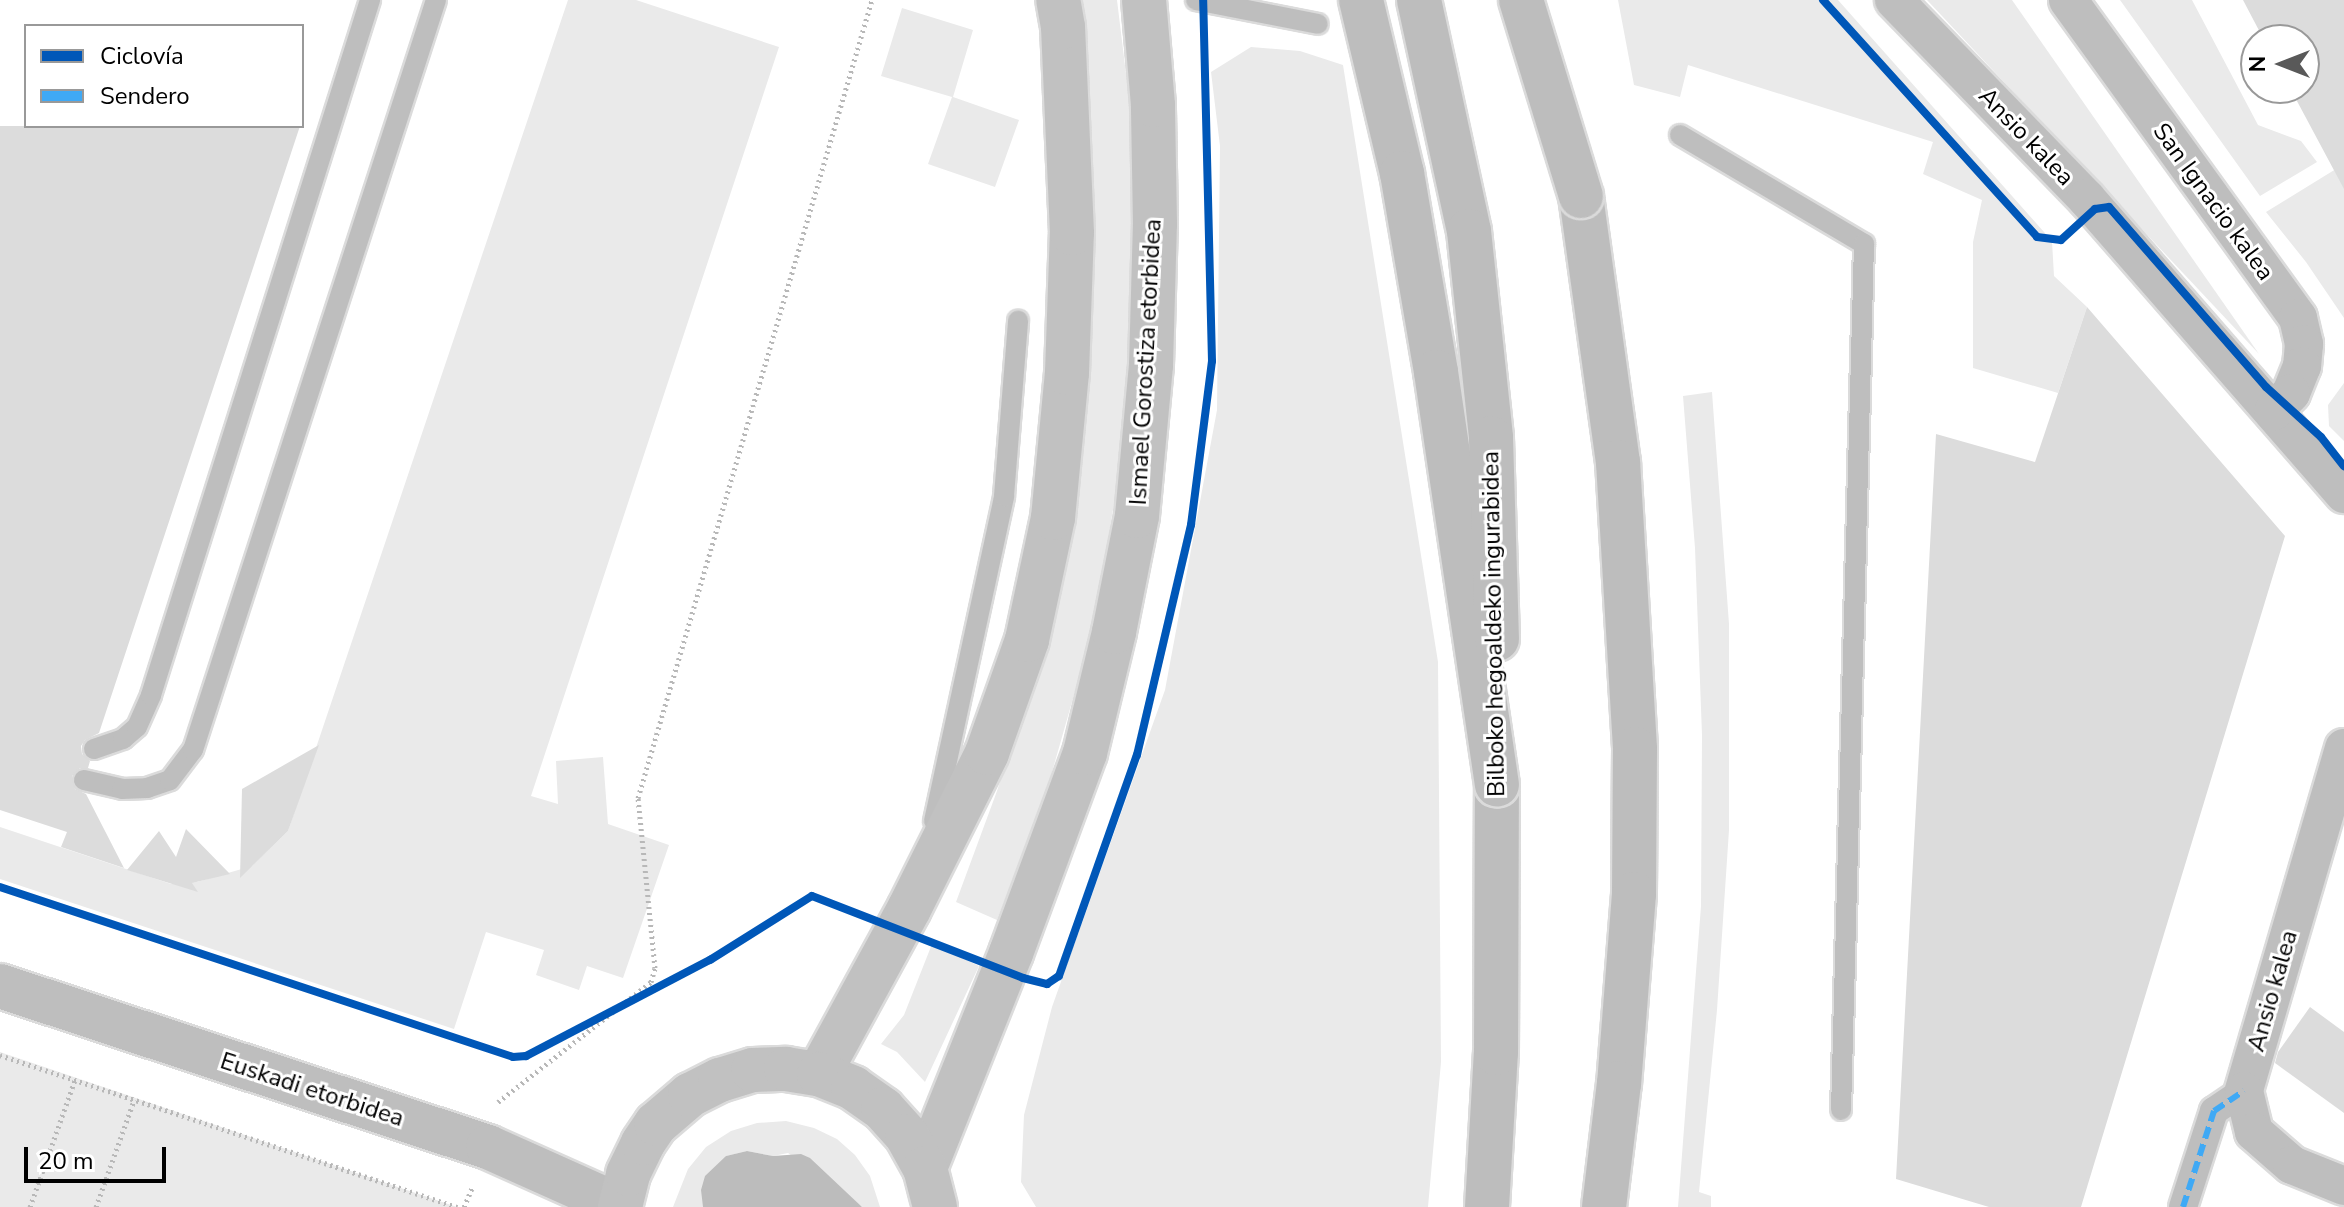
<!DOCTYPE html>
<html>
<head>
<meta charset="utf-8">
<style>
  body { margin:0 }
  #map { position:relative; width:2344px; height:1207px; overflow:hidden; background:#fff; font-family:"Nunito Sans",sans-serif }
  div>[style] { position:absolute }
  .green>* { inset:0; background:#eaeaea }
  .water>* { inset:0; background:#bcbcbc }
  .building>* { inset:0; background:#dcdcdc }
  .path>* { height:5px; margin-top:-2.5px; transform-origin:0; background:repeating-linear-gradient(90deg,#b8b8b8 0 2px,transparent 0 6px) }
  .roads { filter:drop-shadow(2px 0 #dbdbdb) drop-shadow(-2px 0 #dbdbdb) drop-shadow(0 2px #dbdbdb) drop-shadow(0 -2px #dbdbdb) }
  .service>* { height:20px; margin:-10px; padding:0 10px; transform-origin:10px; border-radius:10px; background:#bebebe }
  .pedestrian>* { height:28px; margin:-14px; padding:0 14px; transform-origin:14px; border-radius:14px; background:#bebebe }
  .minor>* { height:38px; margin:-19px; padding:0 19px; transform-origin:19px; border-radius:19px; background:#bebebe }
  .tertiary>* { height:44px; margin:-22px; padding:0 22px; transform-origin:22px; border-radius:22px; background:#bebebe }
  .secondary>* { height:44px; margin:-22px; padding:0 22px; transform-origin:22px; border-radius:22px; background:#c1c1c1 }
  .motorway>* { height:44px; margin:-22px; padding:0 22px; transform-origin:22px; border-radius:22px; background:#bdbdbd }
  .bridges { filter:drop-shadow(2px 0 #dbdbdb) drop-shadow(-2px 0 #dbdbdb) drop-shadow(0 2px #dbdbdb) drop-shadow(0 -2px #dbdbdb) }
  .motorway-bridge>* { height:44px; margin:-22px; padding:0 22px; transform-origin:22px; border-radius:22px; background:#bdbdbd }
  .quiet>* { height:6px; margin-top:-3px; transform-origin:0; background:repeating-linear-gradient(90deg,#3fa9f5 0 12px,transparent 0 18px) }
  .cycleway>* { height:8px; margin:-4px; padding:0 4px; transform-origin:4px; border-radius:4px; background:#0057b8 }
  span { translate:-50% -50%; white-space:nowrap; text-align:center; line-height:1.15; -webkit-text-stroke:6px #fff; paint-order:stroke }
  .street-label { font-size:24px; color:#000 }
  .legend { position:absolute; left:24px; top:24px; width:280px; height:104px; box-sizing:border-box; background:#fff; border:2px solid #999; margin:0; padding:10px 14px; list-style:none; font-size:24px; color:#000 }
  .legend li { display:flex; align-items:center; gap:16px; height:40px }
  .legend b { width:40px; border:2px solid #999 }
  .north { position:absolute; left:2240px; top:24px; width:80px; height:80px; box-sizing:border-box; background:#fff; border:2px solid #999; border-radius:50%; rotate:270deg; font-size:22px; font-weight:700; line-height:32px; text-align:center; color:#000 }
  .north::after { content:''; display:block; margin:auto; width:28px; height:36px; background:#595959; clip-path:polygon(50% 0,100% 100%,50% 72%,0 100%) }
  .scale { position:absolute; left:24px; top:1147px; width:142px; height:36px; box-sizing:border-box; border:4px solid #000; border-top:0; padding-left:10px; font-size:24px; line-height:28px; white-space:nowrap; color:#000; -webkit-text-stroke:6px #fff; paint-order:stroke }
</style>
</head>
<body>
<div id="map">
  <div class="green">
    <div style="clip-path:polygon(568px 0,636px 0,779px 47px,531px 796px,558px 804px,556px 761px,603px 757px,608px 824px,669px 845px,623px 978px,587px 966px,579px 990px,536px 975px,544px 950px,486px 932px,454px 1029px,0 879px,0 827px,171px 884px,197px 882px,252px 866px,288px 831px)"></div>
    <div style="clip-path:polygon(1078px 0,1117px 0,1132px 123px,1135px 288px,1125px 440px,1092px 632px,1044px 800px,997px 920px,956px 902px,997px 791px,1048px 632px,1082px 440px,1093px 277px,1091px 126px)"></div>
    <div style="clip-path:polygon(1618px 0,1838px 0,2052px 241px,2054px 276px,2087px 307px,2058px 393px,1973px 368px,1973px 242px,1982px 200px,1923px 174px,1933px 142px,1688px 65px,1680px 97px,1634px 85px)"></div>
    <div style="clip-path:polygon(1927px 0,2012px 0,2259px 354px)"></div>
    <div style="clip-path:polygon(2120px 0,2192px 0,2258px 125px,2301px 141px,2317px 162px,2260px 196px)"></div>
    <div style="clip-path:polygon(902px 8px,973px 30px,953px 97px,1019px 120px,995px 187px,928px 164px,952px 97px,881px 76px)"></div>
    <div style="clip-path:polygon(1251px 47px,1300px 51px,1343px 65px,1438px 662px,1441px 1062px,1428px 1207px,1036px 1207px,1021px 1182px,1024px 1115px,1052px 1007px,1165px 690px,1217px 410px,1220px 146px,1211px 72px)"></div>
    <div style="clip-path:polygon(2344px 164px,2344px 318px,2306px 262px,2266px 212px)"></div>
    <div style="clip-path:polygon(2344px 383px,2344px 441px,2329px 426px,2328px 405px)"></div>
    <div style="clip-path:polygon(1712px 392px,1729px 624px,1729px 830px,1717px 1010px,1699px 1192px,1711px 1196px,1711px 1207px,1678px 1207px,1701px 906px,1702px 735px,1695px 548px,1683px 396px)"></div>
    <div style="clip-path:polygon(932px 944px,979px 966px,925px 1082px,897px 1052px,881px 1044px,904px 1015px)"></div>
    <div style="clip-path:polygon(0 1052px,457px 1207px,0 1207px)"></div>
    <div style="clip-path:polygon(786px 1121px,814px 1128px,837px 1139px,855px 1155px,870px 1176px,880px 1207px,862px 1207px,788px 1153px,773px 1156px,747px 1151px,726px 1156px,703px 1207px,673px 1207px,688px 1169px,706px 1147px,731px 1131px,757px 1123px)"></div>
  </div>
  <div class="water">
    <div style="clip-path:polygon(747px 1151px,773px 1156px,801px 1154px,810px 1158px,862px 1207px,703px 1207px,701px 1190px,705px 1176px,726px 1156px)"></div>
  </div>
  <div class="building">
    <div style="clip-path:polygon(2243px 0,2344px 0,2344px 189px,2290px 88px,2304px 88px,2304px 40px,2264px 40px)"></div>
    <div style="clip-path:polygon(0 126px,300px 126px,99px 733px,85px 740px,81px 746px,82px 754px,90px 761px,88px 768px,80px 768px,72px 776px,75px 789px,86px 794px,124px 868px,61px 847px,67px 832px,0 810px)"></div>
    <div style="clip-path:polygon(2087px 307px,2285px 536px,2081px 1207px,1989px 1207px,1896px 1179px,1936px 434px,2035px 462px)"></div>
    <div style="clip-path:polygon(319px 745px,288px 831px,240px 878px,242px 789px)"></div>
    <div style="clip-path:polygon(186px 829px,230px 874px,192px 883px,198px 892px,127px 870px,159px 831px,176px 857px)"></div>
    <div style="clip-path:polygon(2310px 1007px,2344px 1032px,2344px 1113px,2275px 1063px,2278px 1052px)"></div>
  </div>
  <div class="path">
    <div style="left:0;top:1055px;width:482px;rotate:18.4deg"></div>
    <div style="left:498px;top:1102px;width:194px;rotate:-38.1deg"></div>
    <div style="left:651px;top:982px;width:15px;rotate:-74deg"></div>
    <div style="left:655px;top:968px;width:171px;rotate:-95.7deg"></div>
    <div style="left:638px;top:798px;width:832px;rotate:-73.66deg"></div>
    <div style="left:30px;top:1207px;width:135px;rotate:-70.5deg"></div>
    <div style="left:96px;top:1207px;width:114px;rotate:-70.4deg"></div>
    <div style="left:464px;top:1207px;width:21px;rotate:-67deg"></div>
  </div>
  <div class="roads">
    <div class="service">
      <div style="left:1196px;top:0;width:124px;rotate:11.1deg"></div>
      <div style="left:1680px;top:135px;width:214px;rotate:30.6deg"></div>
      <div style="left:1864px;top:244px;width:866px;rotate:91.52deg"></div>
      <div style="left:94px;top:749px;width:31px;rotate:-19deg"></div>
      <div style="left:123px;top:739px;width:18px;rotate:-41deg"></div>
      <div style="left:137px;top:727px;width:35px;rotate:-66deg"></div>
      <div style="left:151px;top:695px;width:729px;rotate:-72.51deg"></div>
      <div style="left:84px;top:780px;width:39px;rotate:13deg"></div>
      <div style="left:122px;top:789px;width:25px;rotate:-2deg"></div>
      <div style="left:147px;top:788px;width:24px;rotate:-19deg"></div>
      <div style="left:170px;top:780px;width:38px;rotate:-53deg"></div>
      <div style="left:193px;top:750px;width:788px;rotate:-72.05deg"></div>
      <div style="left:934px;top:821px;width:332px;rotate:-77.8deg"></div>
      <div style="left:1004px;top:496px;width:176px;rotate:-85.4deg"></div>
    </div>
    <div class="pedestrian">
      <div style="left:2183px;top:1207px;width:101px;rotate:-72.1deg"></div>
      <div style="left:2214px;top:1111px;width:36px;rotate:-34deg"></div>
    </div>
    <div class="minor">
      <div style="left:1894px;top:0;width:276px;rotate:45.9deg"></div>
      <div style="left:2086px;top:198px;width:393px;rotate:48.9deg"></div>
      <div style="left:2068px;top:0;width:392px;rotate:54.1deg"></div>
      <div style="left:2298px;top:318px;width:27px;rotate:77deg"></div>
      <div style="left:2304px;top:344px;width:22px;rotate:95deg"></div>
      <div style="left:2302px;top:366px;width:29px;rotate:112deg"></div>
      <div style="left:2291px;top:393px;width:26px;rotate:133deg"></div>
      <div style="left:2344px;top:748px;width:357px;rotate:106.3deg"></div>
      <div style="left:2244px;top:1091px;width:42px;rotate:76.3deg"></div>
      <div style="left:2254px;top:1132px;width:50px;rotate:41deg"></div>
      <div style="left:2292px;top:1165px;width:56px;rotate:22deg"></div>
    </div>
    <div class="tertiary">
      <div style="left:0;top:986px;width:514px;rotate:18.26deg"></div>
      <div style="left:488px;top:1147px;width:145px;rotate:24.1deg"></div>
    </div>
    <div class="secondary">
      <div style="left:819px;top:1074px;width:188px;rotate:-61.4deg"></div>
      <div style="left:909px;top:909px;width:174px;rotate:-63.4deg"></div>
      <div style="left:987px;top:753px;width:120px;rotate:-70.5deg"></div>
      <div style="left:1027px;top:640px;width:125px;rotate:-78deg"></div>
      <div style="left:1053px;top:518px;width:146px;rotate:-84.5deg"></div>
      <div style="left:1067px;top:373px;width:140px;rotate:-88deg"></div>
      <div style="left:1072px;top:233px;width:206px;rotate:-92.5deg"></div>
      <div style="left:1063px;top:27px;width:27px;rotate:-100deg"></div>
      <div style="left:925px;top:1168px;width:232px;rotate:-68.2deg"></div>
      <div style="left:1011px;top:953px;width:213px;rotate:-69.7deg"></div>
      <div style="left:1085px;top:753px;width:124px;rotate:-76.5deg"></div>
      <div style="left:1114px;top:632px;width:118px;rotate:-78.8deg"></div>
      <div style="left:1137px;top:516px;width:152px;rotate:-84.7deg"></div>
      <div style="left:1151px;top:365px;width:141px;rotate:-88.4deg"></div>
      <div style="left:1155px;top:224px;width:119px;rotate:-91deg"></div>
      <div style="left:1153px;top:105px;width:105px;rotate:-94.9deg"></div>
      <div style="left:620px;top:1207px;width:34px;rotate:-76deg"></div>
      <div style="left:628px;top:1174px;width:34px;rotate:-64deg"></div>
      <div style="left:643px;top:1143px;width:23px;rotate:-56deg"></div>
      <div style="left:656px;top:1124px;width:45px;rotate:-40.5deg"></div>
      <div style="left:690px;top:1095px;width:34px;rotate:-27deg"></div>
      <div style="left:720px;top:1080px;width:34px;rotate:-17deg"></div>
      <div style="left:753px;top:1070px;width:33px;rotate:-2deg"></div>
      <div style="left:786px;top:1069px;width:33px;rotate:9deg"></div>
      <div style="left:819px;top:1074px;width:37px;rotate:22deg"></div>
      <div style="left:853px;top:1088px;width:37px;rotate:35deg"></div>
      <div style="left:883px;top:1109px;width:36px;rotate:48deg"></div>
      <div style="left:907px;top:1136px;width:37px;rotate:61deg"></div>
      <div style="left:925px;top:1168px;width:40px;rotate:75.6deg"></div>
    </div>
    <div class="motorway">
      <div style="left:1581px;top:196px;width:269px;rotate:82.1deg"></div>
      <div style="left:1618px;top:462px;width:288px;rotate:86.6deg"></div>
      <div style="left:1635px;top:749px;width:145px;rotate:90.4deg"></div>
      <div style="left:1634px;top:894px;width:190px;rotate:94.5deg"></div>
      <div style="left:1619px;top:1083px;width:125px;rotate:96.9deg"></div>
      <div style="left:1487px;top:1207px;width:154px;rotate:-86.7deg"></div>
      <div style="left:1496px;top:1053px;width:268px;rotate:-89.8deg"></div>
    </div>
  </div>
  <div class="bridges">
    <div class="motorway-bridge">
      <div style="left:1361px;top:0;width:178px;rotate:76.7deg"></div>
      <div style="left:1402px;top:173px;width:202px;rotate:80.3deg"></div>
      <div style="left:1436px;top:372px;width:417px;rotate:81.6deg"></div>
      <div style="left:1419px;top:0;width:236px;rotate:77.8deg"></div>
      <div style="left:1469px;top:231px;width:208px;rotate:83.9deg"></div>
      <div style="left:1491px;top:438px;width:201px;rotate:88.3deg"></div>
      <div style="left:1521px;top:0;width:205px;rotate:73deg"></div>
    </div>
  </div>
  <div class="quiet">
    <div style="left:2183px;top:1207px;width:101px;rotate:-72.1deg"></div>
    <div style="left:2214px;top:1111px;width:36px;rotate:-34deg"></div>
  </div>
  <div class="cycleway">
    <div style="left:1823px;top:0;width:319px;rotate:47.9deg"></div>
    <div style="left:2037px;top:237px;width:24px;rotate:7deg"></div>
    <div style="left:2061px;top:240px;width:46px;rotate:-42.4deg"></div>
    <div style="left:2095px;top:209px;width:14px;rotate:-8deg"></div>
    <div style="left:2109px;top:207px;width:239px;rotate:48.9deg"></div>
    <div style="left:2266px;top:387px;width:74px;rotate:42.3deg"></div>
    <div style="left:2321px;top:437px;width:37px;rotate:52deg"></div>
    <div style="left:0;top:887px;width:540px;rotate:18.33deg"></div>
    <div style="left:513px;top:1057px;width:13px;rotate:-4deg"></div>
    <div style="left:526px;top:1056px;width:208px;rotate:-27.6deg"></div>
    <div style="left:710px;top:960px;width:120px;rotate:-32.1deg"></div>
    <div style="left:812px;top:896px;width:226px;rotate:21.2deg"></div>
    <div style="left:1023px;top:978px;width:25px;rotate:14deg"></div>
    <div style="left:1047px;top:984px;width:14px;rotate:-34deg"></div>
    <div style="left:1059px;top:976px;width:234px;rotate:-70.6deg"></div>
    <div style="left:1137px;top:755px;width:236px;rotate:-76.8deg"></div>
    <div style="left:1191px;top:525px;width:165px;rotate:-82.7deg"></div>
    <div style="left:1212px;top:361px;width:361px;rotate:-91.4deg"></div>
  </div>
  <div class="street-label">
    <span style="left:2026px;top:137px;rotate:46deg">Ansio kalea</span>
    <span style="left:2213px;top:202px;rotate:54deg">San Ignacio kalea</span>
    <span style="left:1146px;top:362px;rotate:-87deg">Ismael Gorostiza etorbidea</span>
    <span style="left:1494px;top:624px;rotate:-91deg">Bilboko hegoaldeko ingurabidea</span>
    <span style="left:2273px;top:991px;rotate:-74deg">Ansio kalea</span>
    <span style="left:312px;top:1090px;rotate:18deg">Euskadi etorbidea</span>
  </div>
  <ul class="legend">
  <li><b style="height:10px;background:#0057b8"></b>Ciclovía</li>
  <li><b style="height:10px;background:#3fa9f5"></b>Sendero</li>
  </ul>
  <div class="north">N</div>
  <div class="scale">20 m</div>
</div>
</body>
</html>
